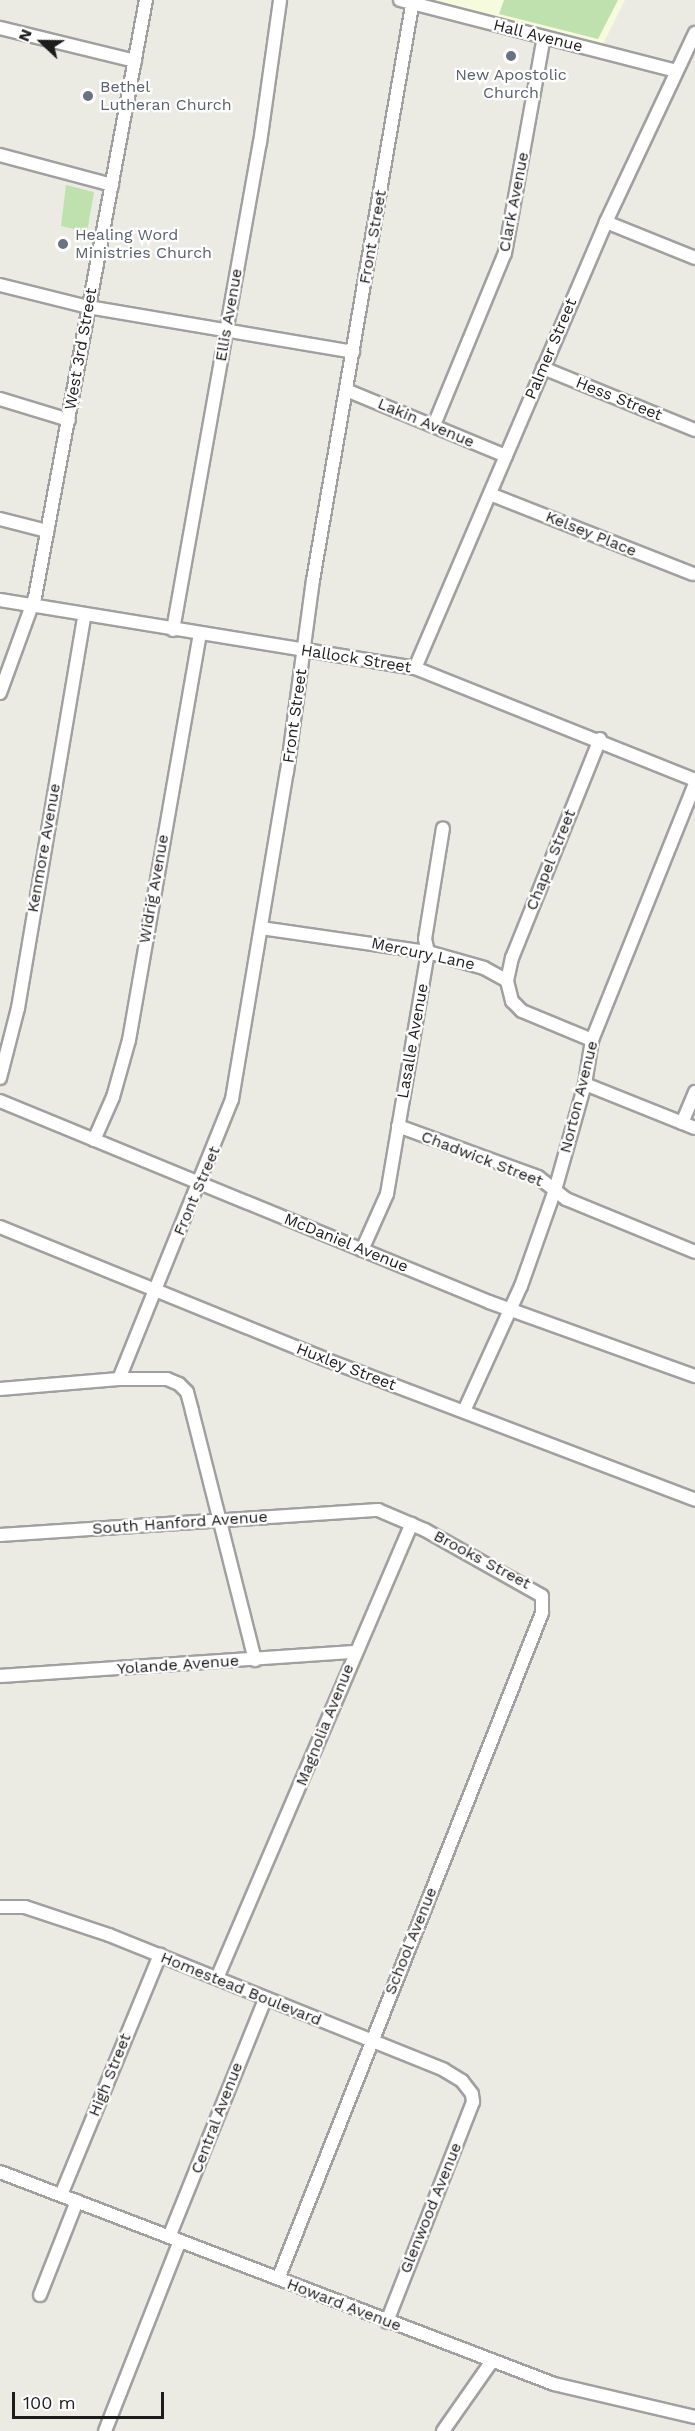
<!DOCTYPE html>
<html>
<head>
<meta charset="utf-8">
<style>
  body { margin:0 }
  #map { position:relative; width:695px; height:2431px; overflow:hidden; background:#ecebe3; font-family:"Work Sans",sans-serif }
  div>[style] { position:absolute }
  .education>* { inset:0; background:#f6fbdd }
  .grass>* { inset:0; background:#bfe1ae }
  .roads { filter:drop-shadow(2px 0 #a0a0a0) drop-shadow(-2px 0 #a0a0a0) drop-shadow(0 2px #a0a0a0) drop-shadow(0 -2px #a0a0a0) }
  .minor>* { height:12px; margin:-6px; padding:0 6px; transform-origin:6px; border-radius:6px; background:#fff }
  .dots>* { width:16px; height:16px; translate:-50% -50%; box-sizing:border-box; border:3px solid #fff; border-radius:50% }
  span { translate:-50% -50%; white-space:nowrap; text-align:center; line-height:1.15; -webkit-text-stroke:4.5px #fff; paint-order:stroke }
  .street-label { font-size:16px; color:#1c1c1c }
  .worship-label { font-size:16px; color:#5b616d }
  .left { translate:0 -50%; text-align:left }
  .north { position:absolute; left:12px; top:12px; width:60px; height:60px; -webkit-text-stroke:4px #fff; paint-order:stroke; rotate:292deg; font-size:16px; font-weight:700; line-height:24px; text-align:center; color:#1c1c1c }
  .north::after { content:''; display:block; margin:auto; width:21px; height:27px; background:#1c1c1c; clip-path:polygon(50% 0,100% 100%,50% 72%,0 100%) }
  .scale { position:absolute; left:12px; top:2392px; width:152px; height:27px; box-sizing:border-box; border:3px solid #1c1c1c; border-top:0; padding-left:8px; font-size:18px; line-height:21px; white-space:nowrap; color:#1c1c1c; -webkit-text-stroke:4px #fff; paint-order:stroke }
</style>
</head>
<body>
<div id="map">
  <div class="education">
    <div style="clip-path:polygon(422px 0,625px 0,602px 46px)"></div>
  </div>
  <div class="grass">
    <div style="clip-path:polygon(504px 0,618px 0,598px 39px,499px 14px)"></div>
    <div style="clip-path:polygon(66px 185px,94px 192px,87px 232px,61px 226px)"></div>
  </div>
  <div class="roads">
    <div class="minor">
      <div style="left:400px;top:0;width:285px;rotate:14.4deg"></div>
      <div style="left:0;top:28px;width:139px;rotate:13.7deg"></div>
      <div style="left:0;top:155px;width:116px;rotate:15deg"></div>
      <div style="left:606px;top:222px;width:96px;rotate:22deg"></div>
      <div style="left:0;top:285px;width:91px;rotate:14deg"></div>
      <div style="left:88px;top:307px;width:269px;rotate:9.6deg"></div>
      <div style="left:543px;top:368px;width:164px;rotate:22.2deg"></div>
      <div style="left:346px;top:390px;width:173px;rotate:22.4deg"></div>
      <div style="left:0;top:399px;width:72px;rotate:16.9deg"></div>
      <div style="left:434px;top:425px;width:186px;rotate:-67.6deg"></div>
      <div style="left:505px;top:253px;width:219px;rotate:-79.8deg"></div>
      <div style="left:490px;top:494px;width:218px;rotate:21.5deg"></div>
      <div style="left:0;top:519px;width:49px;rotate:14.3deg"></div>
      <div style="left:0;top:600px;width:421px;rotate:9.3deg"></div>
      <div style="left:415px;top:668px;width:302px;rotate:21.8deg"></div>
      <div style="left:173px;top:630px;width:495px;rotate:-79.9deg"></div>
      <div style="left:260px;top:143px;width:144px;rotate:-82deg"></div>
      <div style="left:415px;top:668px;width:485px;rotate:-66.8deg"></div>
      <div style="left:606px;top:222px;width:209px;rotate:-64.8deg"></div>
      <div style="left:0;top:693px;width:102px;rotate:-70deg"></div>
      <div style="left:35px;top:597px;width:607px;rotate:-79.47deg"></div>
      <div style="left:261px;top:928px;width:169px;rotate:8.2deg"></div>
      <div style="left:428px;top:952px;width:58px;rotate:15.9deg"></div>
      <div style="left:484px;top:968px;width:26px;rotate:29deg"></div>
      <div style="left:507px;top:981px;width:21px;rotate:76deg"></div>
      <div style="left:512px;top:1001px;width:14px;rotate:45deg"></div>
      <div style="left:522px;top:1011px;width:76px;rotate:22.5deg"></div>
      <div style="left:507px;top:981px;width:24px;rotate:-78deg"></div>
      <div style="left:512px;top:958px;width:236px;rotate:-68.1deg"></div>
      <div style="left:0;top:1078px;width:72px;rotate:-75.6deg"></div>
      <div style="left:18px;top:1008px;width:397px;rotate:-80.4deg"></div>
      <div style="left:585px;top:1084px;width:118px;rotate:21.8deg"></div>
      <div style="left:0;top:1101px;width:529px;rotate:22.34deg"></div>
      <div style="left:489px;top:1302px;width:219px;rotate:19.8deg"></div>
      <div style="left:682px;top:1123px;width:34px;rotate:-67deg"></div>
      <div style="left:398px;top:1126px;width:149px;rotate:20deg"></div>
      <div style="left:538px;top:1177px;width:36px;rotate:38deg"></div>
      <div style="left:566px;top:1199px;width:139px;rotate:22.3deg"></div>
      <div style="left:94px;top:1140px;width:47px;rotate:-66.2deg"></div>
      <div style="left:113px;top:1097px;width:59px;rotate:-74.3deg"></div>
      <div style="left:129px;top:1040px;width:412px;rotate:-80.1deg"></div>
      <div style="left:0;top:1227px;width:348px;rotate:22.1deg"></div>
      <div style="left:322px;top:1358px;width:399px;rotate:20.8deg"></div>
      <div style="left:362px;top:1250px;width:61px;rotate:-65.9deg"></div>
      <div style="left:387px;top:1194px;width:245px;rotate:-80.4deg"></div>
      <div style="left:428px;top:952px;width:13px;rotate:-103deg"></div>
      <div style="left:425px;top:939px;width:112px;rotate:-80.8deg"></div>
      <div style="left:119px;top:1379px;width:302px;rotate:-68deg"></div>
      <div style="left:232px;top:1099px;width:332px;rotate:-80.5deg"></div>
      <div style="left:287px;top:772px;width:194px;rotate:-82.3deg"></div>
      <div style="left:313px;top:580px;width:589px;rotate:-80.22deg"></div>
      <div style="left:0;top:1389px;width:119px;rotate:-4.8deg"></div>
      <div style="left:119px;top:1379px;width:48px"></div>
      <div style="left:167px;top:1379px;width:13px;rotate:23deg"></div>
      <div style="left:179px;top:1384px;width:11px;rotate:45deg"></div>
      <div style="left:187px;top:1392px;width:20px;rotate:75deg"></div>
      <div style="left:192px;top:1411px;width:257px;rotate:75.8deg"></div>
      <div style="left:464px;top:1411px;width:137px;rotate:-65.5deg"></div>
      <div style="left:521px;top:1286px;width:102px;rotate:-70.5deg"></div>
      <div style="left:555px;top:1190px;width:110px;rotate:-74.2deg"></div>
      <div style="left:585px;top:1084px;width:45px;rotate:-81deg"></div>
      <div style="left:592px;top:1040px;width:276px;rotate:-68.1deg"></div>
      <div style="left:0;top:1535px;width:379px;rotate:-3.8deg"></div>
      <div style="left:378px;top:1510px;width:51px;rotate:23.1deg"></div>
      <div style="left:425px;top:1530px;width:134px;rotate:29.4deg"></div>
      <div style="left:542px;top:1596px;width:17px;rotate:90deg"></div>
      <div style="left:542px;top:1613px;width:716px;rotate:111.62deg"></div>
      <div style="left:0;top:1676px;width:356px;rotate:-3.9deg"></div>
      <div style="left:0;top:1907px;width:25px"></div>
      <div style="left:25px;top:1907px;width:89px;rotate:18.4deg"></div>
      <div style="left:109px;top:1935px;width:361px;rotate:21.9deg"></div>
      <div style="left:444px;top:2070px;width:21px;rotate:31deg"></div>
      <div style="left:462px;top:2081px;width:16px;rotate:52deg"></div>
      <div style="left:472px;top:2094px;width:8px;rotate:83deg"></div>
      <div style="left:473px;top:2102px;width:236px;rotate:111.4deg"></div>
      <div style="left:217px;top:1978px;width:494px;rotate:-66.8deg"></div>
      <div style="left:0;top:2172px;width:593px;rotate:20.94deg"></div>
      <div style="left:554px;top:2384px;width:145px;rotate:13.2deg"></div>
      <div style="left:61px;top:2195px;width:260px;rotate:-67.6deg"></div>
      <div style="left:169px;top:2237px;width:257px;rotate:-68deg"></div>
      <div style="left:40px;top:2295px;width:101px;rotate:-68.5deg"></div>
      <div style="left:105px;top:2431px;width:204px;rotate:-68.5deg"></div>
      <div style="left:443px;top:2431px;width:85px;rotate:-55deg"></div>
    </div>
  </div>
  <div class="dots">
    <div style="left:511px;top:56px;background:#6b7280"></div>
    <div style="left:88px;top:96px;background:#6b7280"></div>
    <div style="left:63px;top:244px;background:#6b7280"></div>
  </div>
  <div class="street-label">
    <span style="left:538px;top:36px;rotate:14deg">Hall Avenue</span>
    <span style="left:514px;top:202px;rotate:-79deg">Clark Avenue</span>
    <span style="left:373px;top:237px;rotate:-80deg">Front Street</span>
    <span style="left:229px;top:315px;rotate:-80deg">Ellis Avenue</span>
    <span style="left:81px;top:349px;rotate:-80deg">West 3rd Street</span>
    <span style="left:551px;top:349px;rotate:-67deg">Palmer Street</span>
    <span style="left:619px;top:399px;rotate:22deg">Hess Street</span>
    <span style="left:426px;top:423px;rotate:23deg">Lakin Avenue</span>
    <span style="left:591px;top:534px;rotate:22deg">Kelsey Place</span>
    <span style="left:356px;top:659px;rotate:9deg">Hallock Street</span>
    <span style="left:295px;top:716px;rotate:-82deg">Front Street</span>
    <span style="left:44px;top:848px;rotate:-80deg">Kenmore Avenue</span>
    <span style="left:551px;top:860px;rotate:-68deg">Chapel Street</span>
    <span style="left:154px;top:889px;rotate:-80deg">Widrig Avenue</span>
    <span style="left:423px;top:954px;rotate:12deg">Mercury Lane</span>
    <span style="left:413px;top:1041px;rotate:-80deg">Lasalle Avenue</span>
    <span style="left:579px;top:1097px;rotate:-76deg">Norton Avenue</span>
    <span style="left:482px;top:1159px;rotate:21deg">Chadwick Street</span>
    <span style="left:197px;top:1191px;rotate:-67deg">Front Street</span>
    <span style="left:346px;top:1243px;rotate:22deg">McDaniel Avenue</span>
    <span style="left:346px;top:1367px;rotate:21deg">Huxley Street</span>
    <span style="left:180px;top:1523px;rotate:-4deg">South Hanford Avenue</span>
    <span style="left:482px;top:1560px;rotate:28deg">Brooks Street</span>
    <span style="left:178px;top:1665px;rotate:-4deg">Yolande Avenue</span>
    <span style="left:325px;top:1725px;rotate:-68deg">Magnolia Avenue</span>
    <span style="left:411px;top:1941px;rotate:-68deg">School Avenue</span>
    <span style="left:241px;top:1989px;rotate:22deg">Homestead Boulevard</span>
    <span style="left:110px;top:2075px;rotate:-68deg">High Street</span>
    <span style="left:217px;top:2118px;rotate:-69deg">Central Avenue</span>
    <span style="left:431px;top:2208px;rotate:-68deg">Glenwood Avenue</span>
    <span style="left:344px;top:2305px;rotate:21deg">Howard Avenue</span>
  </div>
  <div class="worship-label">
    <span style="left:511px;top:84px">New Apostolic<br>Church</span>
    <span class="left" style="left:100px;top:96px">Bethel<br>Lutheran Church</span>
    <span class="left" style="left:75px;top:244px">Healing Word<br>Ministries Church</span>
  </div>
  <div class="north">N</div>
  <div class="scale">100 m</div>
</div>
</body>
</html>
